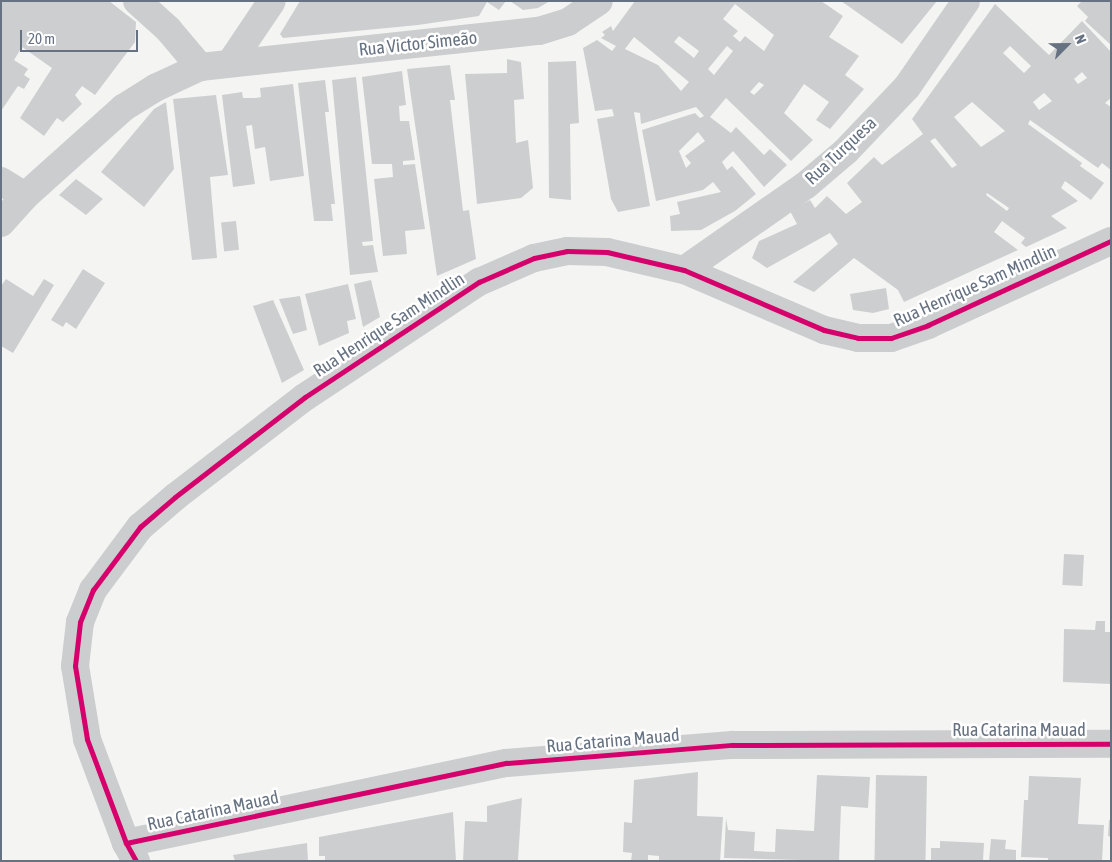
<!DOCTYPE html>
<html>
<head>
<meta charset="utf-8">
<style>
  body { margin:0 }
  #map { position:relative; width:1112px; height:862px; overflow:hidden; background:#f4f4f3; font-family:"Asap Condensed",sans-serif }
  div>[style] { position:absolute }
  .building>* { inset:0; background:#cdcecf; transform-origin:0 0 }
  .minor>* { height:28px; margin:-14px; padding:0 14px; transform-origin:14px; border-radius:14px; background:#cccdce }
  .cycleway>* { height:5px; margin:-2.5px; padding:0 2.5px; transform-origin:2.5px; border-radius:2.5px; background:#d6006c }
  span { translate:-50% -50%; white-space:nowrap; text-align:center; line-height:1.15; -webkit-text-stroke:5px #fff; paint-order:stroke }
  .street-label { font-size:18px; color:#667281 }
  .frame { position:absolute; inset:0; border:2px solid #667281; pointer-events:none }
  .north { position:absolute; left:1042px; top:20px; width:50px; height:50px; -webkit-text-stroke:4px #fff; paint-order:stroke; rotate:67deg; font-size:14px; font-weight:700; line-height:20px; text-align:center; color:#667281 }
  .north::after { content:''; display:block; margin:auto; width:18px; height:22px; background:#667281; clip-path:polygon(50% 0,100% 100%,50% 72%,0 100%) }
  .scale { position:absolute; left:20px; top:30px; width:118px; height:22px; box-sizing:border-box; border:2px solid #667281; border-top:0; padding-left:6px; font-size:15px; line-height:18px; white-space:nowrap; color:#667281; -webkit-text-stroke:4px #fff; paint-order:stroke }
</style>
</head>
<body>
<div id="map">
  <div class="building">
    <div style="clip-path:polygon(1px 1px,109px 1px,136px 22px,135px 42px,95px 95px,82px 86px,75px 95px,82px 104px,63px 122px,57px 118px,44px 136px,20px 118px,52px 68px,22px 47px,14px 60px,28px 69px,24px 75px,30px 79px,24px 89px,18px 86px,1px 111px)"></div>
    <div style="clip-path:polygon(300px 1px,506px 1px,499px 10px,487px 2px,479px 16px,418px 25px,283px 38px,280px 34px)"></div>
    <div style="clip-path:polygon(510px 1px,550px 1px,538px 8px,523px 10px)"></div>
    <div style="clip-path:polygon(evenodd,635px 1px,821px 1px,843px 16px,829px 37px,859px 56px,845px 75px,864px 89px,830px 129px,816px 120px,829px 102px,804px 84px,784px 113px,813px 140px,791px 161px,726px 98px,710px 117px,731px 133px,736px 127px,764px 155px,770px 149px,787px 165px,764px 187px,733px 151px,722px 162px,727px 170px,732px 166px,756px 194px,735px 211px,701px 230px,671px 231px,670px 216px,680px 214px,677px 202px,721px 192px,713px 182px,703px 190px,656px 201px,642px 130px,695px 113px,700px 118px,704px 116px,696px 107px,641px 124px,640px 113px,634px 112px,650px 206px,618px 212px,611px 199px,597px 119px,614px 116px,612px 109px,595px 111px,583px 48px,597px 40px,612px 51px,616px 46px,601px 38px,605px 35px,602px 32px,611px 26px,613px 31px,635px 1px,735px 4px,774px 35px,764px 51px,745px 36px,740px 42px,733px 36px,738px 31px,723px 19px,735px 4px,635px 1px,679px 36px,699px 51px,694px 58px,674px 42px,679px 36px,635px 1px,634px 37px,689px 82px,681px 91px,658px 65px,625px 49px,634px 37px,635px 1px,727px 46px,733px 51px,714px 75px,708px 69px,727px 46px,635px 1px,759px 82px,764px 85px,754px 95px,750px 92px,759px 82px,635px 1px,698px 132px,705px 141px,685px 156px,691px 163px,686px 168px,679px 151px,698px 132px)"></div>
    <div style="clip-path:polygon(841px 1px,937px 1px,902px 44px)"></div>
    <div style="clip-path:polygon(1082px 1px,1111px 1px,1111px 45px,1085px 21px,1088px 17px,1077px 6px)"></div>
    <div style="clip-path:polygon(evenodd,995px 4px,1049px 55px,1082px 21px,1111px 52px,1111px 98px,1105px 103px,1111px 107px,1111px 170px,1102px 163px,1098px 168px,1030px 120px,1028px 124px,1082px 163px,1080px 166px,1104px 183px,1091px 200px,1065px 181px,1061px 188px,1078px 201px,1051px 216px,1067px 228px,1026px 247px,1021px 243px,1025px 238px,1002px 221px,994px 232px,1018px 250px,904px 302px,898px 290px,854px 258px,814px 292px,793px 282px,838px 244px,830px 233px,767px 268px,752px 258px,759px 241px,797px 224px,790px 211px,810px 200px,815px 208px,827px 196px,846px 214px,862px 202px,847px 183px,874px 157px,882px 165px,923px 134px,912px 119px,995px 4px,1010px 46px,1031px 66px,1024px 73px,1003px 53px,1010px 46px,995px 4px,1082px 72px,1087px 78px,1078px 84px,1074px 79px,1082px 72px,995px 4px,1044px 93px,1052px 101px,1039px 110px,1033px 102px,1044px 93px,995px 4px,972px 102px,1005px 131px,981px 147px,954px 117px,972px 102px,995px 4px,935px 138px,957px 165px,952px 168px,930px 141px,935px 138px,995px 4px,987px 193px,1009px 208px,1007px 211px,986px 195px,987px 193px)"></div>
    <div style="clip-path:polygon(507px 59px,521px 62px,524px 99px,514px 100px,516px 143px,528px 140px,533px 188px,521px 198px,477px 204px,465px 74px,507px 73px)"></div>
    <div style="clip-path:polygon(576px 61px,579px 123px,570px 124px,571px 200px,549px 198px,548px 62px)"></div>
    <div style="clip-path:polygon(450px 65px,455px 100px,450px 100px,463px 211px,469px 210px,476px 259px,437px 276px,407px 69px)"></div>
    <div style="clip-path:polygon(402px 71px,406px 105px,399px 106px,400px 121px,409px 121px,415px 160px,403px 161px,403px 165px,415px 164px,425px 229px,405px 231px,407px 254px,383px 256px,374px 179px,393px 177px,392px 164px,372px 164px,362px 77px)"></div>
    <div style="clip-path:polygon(356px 77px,373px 241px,362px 242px,363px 246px,373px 245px,378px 272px,350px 275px,332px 80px)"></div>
    <div style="clip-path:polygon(325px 80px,329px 112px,325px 112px,335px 204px,331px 204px,333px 221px,314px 221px,298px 83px)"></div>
    <div style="clip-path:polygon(293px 84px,304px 176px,270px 181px,265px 147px,255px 149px,252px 125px,246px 126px,255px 184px,233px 187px,222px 95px,242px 92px,243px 98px,256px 98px,261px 97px,260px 88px)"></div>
    <div style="clip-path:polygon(216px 95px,228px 175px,210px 177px,217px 258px,192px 260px,173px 99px)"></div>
    <div style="clip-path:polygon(166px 102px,174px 169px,144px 207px,101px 172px,154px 109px)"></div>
    <div style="clip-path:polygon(76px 179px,103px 199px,86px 215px,59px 195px)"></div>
    <div style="left:236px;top:221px;width:29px;height:15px;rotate:84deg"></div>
    <div style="clip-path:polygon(83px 269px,105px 283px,76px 329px,66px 322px,63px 327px,51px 320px)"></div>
    <div style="clip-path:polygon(6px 279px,33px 296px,44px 279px,54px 285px,13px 353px,1px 346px,1px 286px)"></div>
    <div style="clip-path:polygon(371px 280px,380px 317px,363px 327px,354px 284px)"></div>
    <div style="clip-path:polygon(348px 284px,356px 319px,347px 321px,349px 333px,319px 346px,305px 294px)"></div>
    <div style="clip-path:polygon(886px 288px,889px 309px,873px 313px,853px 310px,850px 294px)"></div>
    <div style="clip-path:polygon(300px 296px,307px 330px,293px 334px,279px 299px)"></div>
    <div style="clip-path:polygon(273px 300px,304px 370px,282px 383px,253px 306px)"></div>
    <div style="left:1064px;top:554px;width:20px;height:31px;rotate:3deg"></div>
    <div style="clip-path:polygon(1096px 621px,1105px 621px,1105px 632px,1111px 632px,1111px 684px,1063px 682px,1064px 629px,1095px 630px)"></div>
    <div style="clip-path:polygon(698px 772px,697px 816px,723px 817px,720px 861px,659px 861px,659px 856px,648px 855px,648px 861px,631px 861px,632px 853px,623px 852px,624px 822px,632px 823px,634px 780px)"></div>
    <div style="clip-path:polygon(817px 775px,870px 777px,868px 808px,841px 806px,839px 861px,724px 858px,726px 818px,728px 830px,755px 832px,754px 851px,775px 852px,776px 829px,814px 831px)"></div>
    <div style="left:876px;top:775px;width:51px;height:86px;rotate:1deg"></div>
    <div style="clip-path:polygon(1029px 776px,1081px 778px,1078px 824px,1104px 825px,1102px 861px,1048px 861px,1048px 858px,1021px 857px,1024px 800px,1028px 800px)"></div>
    <div style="clip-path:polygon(522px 798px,518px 860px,463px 861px,465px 821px,487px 822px,487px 806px)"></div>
    <div style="clip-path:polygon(453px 812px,456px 861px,325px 861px,325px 856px,319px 856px,319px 837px)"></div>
    <div style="clip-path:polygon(1109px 820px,1111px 820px,1111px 837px,1108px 836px)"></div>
    <div style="clip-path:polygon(991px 839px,1006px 840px,1005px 849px,1016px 850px,1016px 861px,989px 861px)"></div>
    <div style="clip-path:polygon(940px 841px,984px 843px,983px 861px,931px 861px,931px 848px,940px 848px)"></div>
    <div style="clip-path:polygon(307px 843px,308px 861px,235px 861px,233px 855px)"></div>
  </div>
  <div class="minor">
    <div style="left:137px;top:1px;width:42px;rotate:42.1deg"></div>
    <div style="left:168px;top:29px;width:50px;rotate:49.9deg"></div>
    <div style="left:231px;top:62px;width:73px;rotate:-56.1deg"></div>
    <div style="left:1px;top:181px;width:28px;rotate:32deg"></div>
    <div style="left:1px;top:223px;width:36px;rotate:-48deg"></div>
    <div style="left:25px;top:196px;width:132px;rotate:-41.9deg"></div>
    <div style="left:123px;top:108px;width:38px;rotate:-32deg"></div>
    <div style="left:155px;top:88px;width:50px;rotate:-25deg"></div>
    <div style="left:200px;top:67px;width:341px;rotate:-6.1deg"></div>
    <div style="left:539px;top:31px;width:30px;rotate:-17deg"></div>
    <div style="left:568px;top:22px;width:37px;rotate:-34deg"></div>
    <div style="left:684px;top:270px;width:149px;rotate:-34.9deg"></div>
    <div style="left:806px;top:185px;width:52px;rotate:-40.4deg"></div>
    <div style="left:846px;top:151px;width:88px;rotate:-46.4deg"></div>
    <div style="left:907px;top:87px;width:104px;rotate:-55.5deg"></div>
    <div style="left:126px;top:843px;width:389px;rotate:-11.9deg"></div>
    <div style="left:507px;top:763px;width:226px;rotate:-4.6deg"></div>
    <div style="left:732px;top:745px;width:379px;rotate:-0.2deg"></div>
    <div style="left:136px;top:861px;width:21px;rotate:-119deg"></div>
    <div style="left:126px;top:843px;width:111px;rotate:-110.6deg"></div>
    <div style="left:87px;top:739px;width:74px;rotate:-99.3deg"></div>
    <div style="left:75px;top:666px;width:44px;rotate:-83.5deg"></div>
    <div style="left:80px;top:622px;width:35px;rotate:-68deg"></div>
    <div style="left:93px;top:590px;width:79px;rotate:-53.3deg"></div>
    <div style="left:140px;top:527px;width:46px;rotate:-40.6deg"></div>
    <div style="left:175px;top:497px;width:164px;rotate:-37.6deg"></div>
    <div style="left:305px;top:397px;width:209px;rotate:-33.5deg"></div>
    <div style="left:479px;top:282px;width:60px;rotate:-23.6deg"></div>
    <div style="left:534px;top:258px;width:34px;rotate:-12deg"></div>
    <div style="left:567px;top:251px;width:40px;rotate:1.4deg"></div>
    <div style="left:607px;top:252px;width:79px;rotate:13.2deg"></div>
    <div style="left:684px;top:270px;width:152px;rotate:23.2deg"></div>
    <div style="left:824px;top:330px;width:35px;rotate:13deg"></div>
    <div style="left:858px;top:338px;width:33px"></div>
    <div style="left:891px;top:338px;width:39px;rotate:-19deg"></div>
    <div style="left:928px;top:325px;width:201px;rotate:-24.7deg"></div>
  </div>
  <div class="cycleway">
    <div style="left:126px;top:843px;width:389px;rotate:-11.9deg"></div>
    <div style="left:507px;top:763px;width:226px;rotate:-4.6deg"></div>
    <div style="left:732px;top:745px;width:379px;rotate:-0.2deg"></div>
    <div style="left:136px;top:861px;width:21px;rotate:-119deg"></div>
    <div style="left:126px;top:843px;width:111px;rotate:-110.6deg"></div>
    <div style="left:87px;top:739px;width:74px;rotate:-99.3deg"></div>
    <div style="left:75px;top:666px;width:44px;rotate:-83.5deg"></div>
    <div style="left:80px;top:622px;width:35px;rotate:-68deg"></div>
    <div style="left:93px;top:590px;width:79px;rotate:-53.3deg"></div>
    <div style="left:140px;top:527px;width:46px;rotate:-40.6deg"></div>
    <div style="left:175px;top:497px;width:164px;rotate:-37.6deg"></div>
    <div style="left:305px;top:397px;width:209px;rotate:-33.5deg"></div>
    <div style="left:479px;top:282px;width:60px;rotate:-23.6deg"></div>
    <div style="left:534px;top:258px;width:34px;rotate:-12deg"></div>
    <div style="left:567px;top:251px;width:40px;rotate:1.4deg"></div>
    <div style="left:607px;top:252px;width:79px;rotate:13.2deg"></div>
    <div style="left:684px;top:270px;width:152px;rotate:23.2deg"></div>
    <div style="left:824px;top:330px;width:35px;rotate:13deg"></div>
    <div style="left:858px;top:338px;width:33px"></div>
    <div style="left:891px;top:338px;width:39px;rotate:-19deg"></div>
    <div style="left:928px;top:325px;width:201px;rotate:-24.7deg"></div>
  </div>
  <div class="street-label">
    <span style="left:418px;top:44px;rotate:-6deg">Rua Victor Simeão</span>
    <span style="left:841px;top:151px;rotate:-43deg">Rua Turquesa</span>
    <span style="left:975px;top:286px;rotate:-24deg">Rua Henrique Sam Mindlin</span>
    <span style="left:389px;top:325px;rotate:-33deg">Rua Henrique Sam Mindlin</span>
    <span style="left:1019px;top:730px">Rua Catarina Mauad</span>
    <span style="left:613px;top:741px;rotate:-5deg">Rua Catarina Mauad</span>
    <span style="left:213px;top:811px;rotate:-12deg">Rua Catarina Mauad</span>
  </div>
  <div class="frame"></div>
  <div class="north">N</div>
  <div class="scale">20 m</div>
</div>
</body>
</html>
